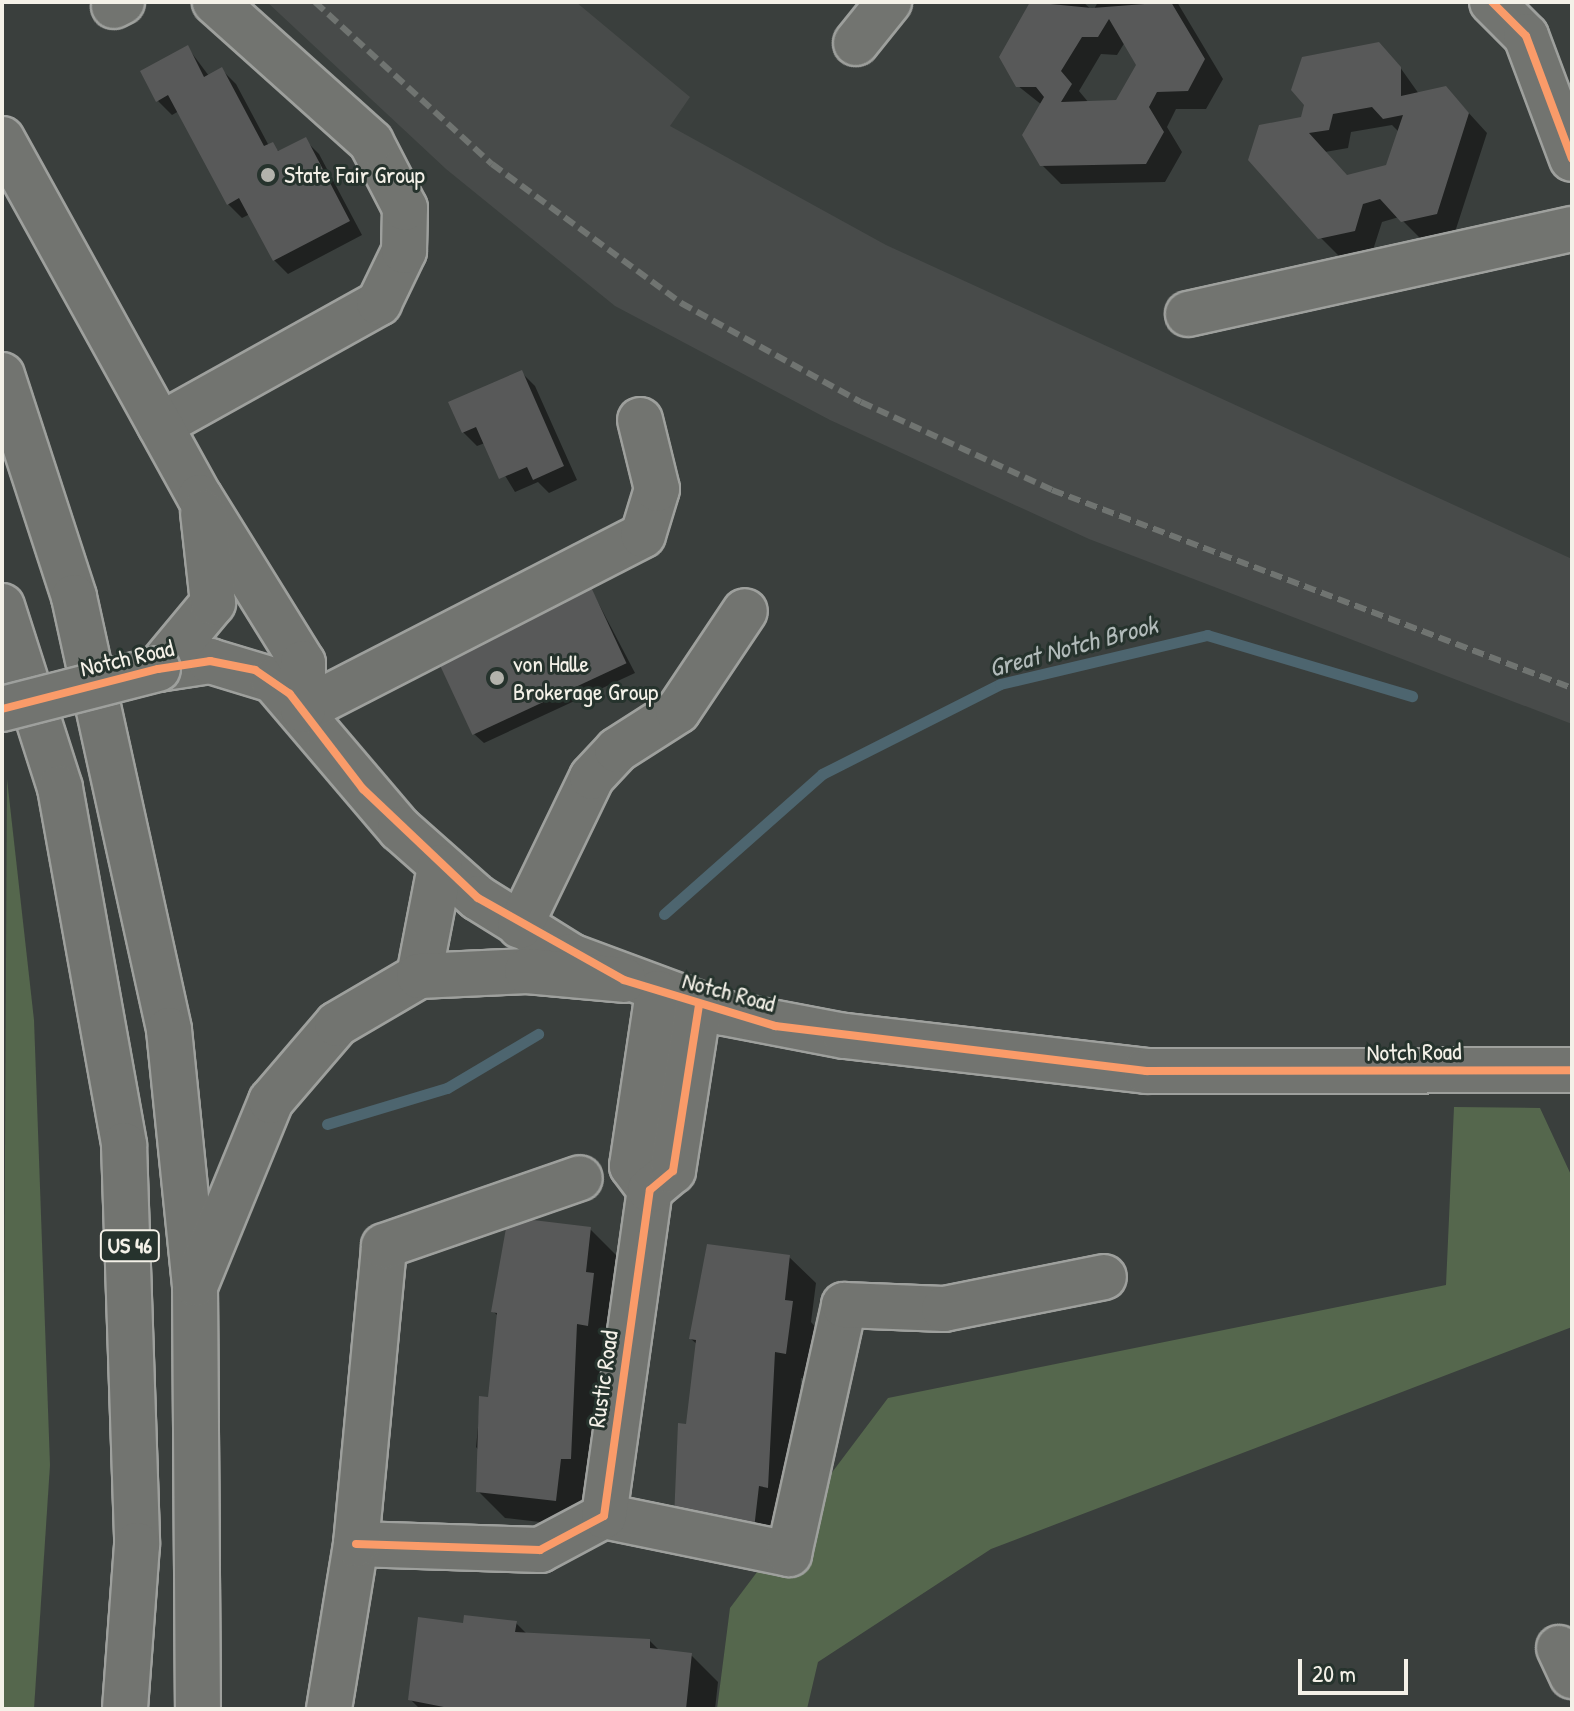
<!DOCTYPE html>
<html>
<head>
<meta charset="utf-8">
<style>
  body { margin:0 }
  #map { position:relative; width:1574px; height:1711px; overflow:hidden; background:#3a3f3d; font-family:"Patrick Hand",sans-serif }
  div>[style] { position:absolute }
  .built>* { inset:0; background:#484b4a }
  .green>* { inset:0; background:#55674d }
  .shadow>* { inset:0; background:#0007 }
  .stream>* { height:11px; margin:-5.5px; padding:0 5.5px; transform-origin:5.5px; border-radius:5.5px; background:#4d656f }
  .building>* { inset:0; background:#585959; transform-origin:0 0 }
  .roads { filter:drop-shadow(2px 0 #9ea09d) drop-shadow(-2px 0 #9ea09d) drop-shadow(0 2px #9ea09d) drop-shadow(0 -2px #9ea09d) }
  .minor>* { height:44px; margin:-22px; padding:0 22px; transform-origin:22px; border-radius:22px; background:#727470 }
  .highway>* { height:44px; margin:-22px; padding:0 22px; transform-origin:22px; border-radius:22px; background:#727470 }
  .rail>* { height:6px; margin-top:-3px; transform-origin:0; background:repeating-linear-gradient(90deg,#707471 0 12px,transparent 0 18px) }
  .bridges { filter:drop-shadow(2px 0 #9ea09d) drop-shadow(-2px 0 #9ea09d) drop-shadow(0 2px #9ea09d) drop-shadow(0 -2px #9ea09d) }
  .minor-bridge>* { height:44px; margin:-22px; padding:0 22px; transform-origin:22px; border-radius:22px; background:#727470 }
  .cycleway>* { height:8px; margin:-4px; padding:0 4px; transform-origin:4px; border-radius:4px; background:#fa9b69 }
  .dots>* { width:22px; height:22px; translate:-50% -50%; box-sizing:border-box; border:4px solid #26332d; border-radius:50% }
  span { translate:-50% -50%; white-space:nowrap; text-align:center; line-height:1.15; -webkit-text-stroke:6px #26332d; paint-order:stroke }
  .shield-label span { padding:2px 6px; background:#26332d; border:2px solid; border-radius:6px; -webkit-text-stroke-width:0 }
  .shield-label { font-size:22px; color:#f4f1e8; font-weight:700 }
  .poi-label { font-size:24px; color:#f4f1e8 }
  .left { translate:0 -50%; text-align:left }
  .street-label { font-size:24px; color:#f4f1e8 }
  .water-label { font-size:26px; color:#b2bbba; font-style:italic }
  .frame { position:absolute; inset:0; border:4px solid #f4f1e8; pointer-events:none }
  .scale { position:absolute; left:1298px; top:1659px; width:110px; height:36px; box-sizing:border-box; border:4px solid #f4f1e8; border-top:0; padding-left:10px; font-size:24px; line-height:28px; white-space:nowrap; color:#f4f1e8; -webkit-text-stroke:6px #26332d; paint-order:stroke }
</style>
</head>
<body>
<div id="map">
  <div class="built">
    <div style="clip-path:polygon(267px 2px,576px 2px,690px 97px,670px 126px,886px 245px,1572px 559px,1572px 724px,1089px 539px,830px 420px,615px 306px,446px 169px)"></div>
  </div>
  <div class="green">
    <div style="clip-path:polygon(7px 779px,34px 1020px,50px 1465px,34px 1709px,2px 1709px)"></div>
    <div style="clip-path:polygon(1454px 1107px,1540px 1108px,1572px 1177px,1572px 1327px,991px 1549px,818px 1662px,807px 1709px,717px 1709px,730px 1608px,888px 1398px,1446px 1285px)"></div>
  </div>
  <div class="shadow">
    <div style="clip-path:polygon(evenodd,1032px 2px,1083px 2px,1093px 11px,1098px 2px,1177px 2px,1223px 79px,1206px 109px,1176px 109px,1167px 127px,1182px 152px,1165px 182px,1061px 184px,1042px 165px,1042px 105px,1018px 86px,1001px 57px,1032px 2px,1125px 42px,1138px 65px,1118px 102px,1089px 103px,1079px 91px,1101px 54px,1117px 55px,1125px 42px)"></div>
    <div style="clip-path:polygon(188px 48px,209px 76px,222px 70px,236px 84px,269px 146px,281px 152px,305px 140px,319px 154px,362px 235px,288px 274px,274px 260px,250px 214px,242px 218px,228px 204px,179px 111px,172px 115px,158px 101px)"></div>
    <div style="clip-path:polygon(evenodd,1397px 63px,1419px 94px,1446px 88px,1487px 133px,1455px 232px,1421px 239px,1399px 217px,1382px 222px,1373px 250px,1339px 256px,1320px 237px,1303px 119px,1397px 63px,1392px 125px,1399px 132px,1388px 167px,1347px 176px,1325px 152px,1348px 148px,1351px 132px,1392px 125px)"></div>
    <div style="clip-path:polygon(521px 372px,535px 386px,577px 480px,549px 493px,538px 482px,515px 492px,485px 443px,477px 446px,463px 432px)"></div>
    <div style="clip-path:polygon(591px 589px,635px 673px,484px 743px,474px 734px)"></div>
    <div style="clip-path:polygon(590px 1229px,617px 1256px,612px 1295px,619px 1302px,614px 1351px,603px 1350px,597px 1485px,583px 1527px,505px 1518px,478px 1491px,482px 1454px,476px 1447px,481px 1398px,490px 1400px,499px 1317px,493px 1311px)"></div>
    <div style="clip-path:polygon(789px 1257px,816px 1283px,811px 1322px,818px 1330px,812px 1379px,801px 1378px,794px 1513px,780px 1555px,703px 1545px,688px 1426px,698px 1345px,691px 1339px)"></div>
    <div style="clip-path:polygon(516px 1623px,528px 1635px,650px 1641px,660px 1651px,691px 1655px,718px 1682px,715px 1709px,420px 1709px,410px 1699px,464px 1625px)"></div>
  </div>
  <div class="stream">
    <div style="left:664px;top:914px;width:211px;rotate:-41.5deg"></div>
    <div style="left:822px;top:774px;width:199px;rotate:-26.8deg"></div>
    <div style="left:1000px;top:684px;width:213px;rotate:-13.3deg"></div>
    <div style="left:1207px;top:635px;width:214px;rotate:16.6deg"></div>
    <div style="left:327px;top:1124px;width:125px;rotate:-16.7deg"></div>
    <div style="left:447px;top:1088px;width:106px;rotate:-30.7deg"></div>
  </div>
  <div class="building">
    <div style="clip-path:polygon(evenodd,1030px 2px,1092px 8px,1171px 2px,1205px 59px,1188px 91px,1157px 92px,1149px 107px,1164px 132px,1146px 164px,1040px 166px,1022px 135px,1044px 97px,1036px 87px,1016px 87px,999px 57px,1030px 2px,1109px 19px,1136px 65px,1116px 100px,1061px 102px,1072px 84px,1061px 71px,1082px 37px,1098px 37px,1109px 19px)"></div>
    <div style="clip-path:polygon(evenodd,1379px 42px,1401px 67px,1401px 96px,1446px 86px,1469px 113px,1437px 214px,1401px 222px,1380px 199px,1363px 204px,1355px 231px,1318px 239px,1248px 160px,1259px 125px,1301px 117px,1304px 105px,1291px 90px,1302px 57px,1379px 42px,1372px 107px,1383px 119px,1403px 115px,1386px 165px,1347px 175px,1309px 133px,1329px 130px,1333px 114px,1372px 107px)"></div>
    <div style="clip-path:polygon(188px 45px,204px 77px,222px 67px,264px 146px,273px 142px,278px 151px,306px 137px,350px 221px,273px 261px,239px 198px,227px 205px,168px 95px,156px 102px,140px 71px)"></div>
    <div style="clip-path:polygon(522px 370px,564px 466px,533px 480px,527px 467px,499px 479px,476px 427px,462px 433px,448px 402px)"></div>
    <div style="left:591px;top:587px;width:84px;height:170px;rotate:65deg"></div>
    <div style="clip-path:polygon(508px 1217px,591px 1227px,586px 1272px,594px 1273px,588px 1326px,577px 1324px,571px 1459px,561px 1459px,556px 1501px,476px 1492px,479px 1396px,488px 1397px,497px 1313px,491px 1312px)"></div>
    <div style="clip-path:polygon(707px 1244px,790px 1255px,785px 1300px,793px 1301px,786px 1354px,775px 1352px,768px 1488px,759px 1486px,754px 1529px,674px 1519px,678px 1423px,686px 1424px,696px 1340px,689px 1339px)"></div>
    <div style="clip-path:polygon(464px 1615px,517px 1621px,515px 1632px,650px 1639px,650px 1648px,692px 1653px,686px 1709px,454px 1709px,408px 1700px,418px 1617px,463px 1623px)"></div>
  </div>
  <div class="roads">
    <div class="minor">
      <div style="left:1492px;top:2px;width:48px;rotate:45deg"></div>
      <div style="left:1526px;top:36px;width:131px;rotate:69.5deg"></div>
      <div style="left:114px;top:6px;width:9px;rotate:-27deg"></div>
      <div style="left:856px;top:43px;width:53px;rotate:-51.2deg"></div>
      <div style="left:1188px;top:314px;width:393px;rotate:-12.5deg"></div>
      <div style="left:160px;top:425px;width:251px;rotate:-29.1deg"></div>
      <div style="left:379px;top:303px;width:58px;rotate:-64.3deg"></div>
      <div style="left:404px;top:251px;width:43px;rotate:-88.7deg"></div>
      <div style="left:405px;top:208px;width:74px;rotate:-117.3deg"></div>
      <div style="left:371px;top:142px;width:210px;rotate:-138.1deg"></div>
      <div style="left:158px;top:669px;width:53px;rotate:-8.7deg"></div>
      <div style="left:210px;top:661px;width:66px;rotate:16.8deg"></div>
      <div style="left:273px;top:680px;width:196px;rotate:49.6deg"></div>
      <div style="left:400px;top:829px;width:104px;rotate:41.5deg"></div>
      <div style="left:478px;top:898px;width:110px;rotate:31.9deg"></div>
      <div style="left:571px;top:956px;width:163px;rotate:20.4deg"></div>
      <div style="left:724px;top:1013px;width:123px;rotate:10.8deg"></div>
      <div style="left:845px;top:1036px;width:303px;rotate:6.6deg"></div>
      <div style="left:1146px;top:1071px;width:426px;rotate:-0.1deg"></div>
      <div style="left:303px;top:710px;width:382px;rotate:-27.2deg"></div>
      <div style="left:643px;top:535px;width:48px;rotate:-73.1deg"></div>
      <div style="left:657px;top:489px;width:71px;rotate:-103.8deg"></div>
      <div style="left:520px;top:926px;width:165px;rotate:-64.2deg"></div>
      <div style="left:592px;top:777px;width:37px;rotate:-47deg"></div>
      <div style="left:617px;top:750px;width:72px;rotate:-32.6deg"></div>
      <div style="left:678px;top:711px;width:120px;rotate:-56.2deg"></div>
      <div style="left:650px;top:1190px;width:30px;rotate:-127deg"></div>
      <div style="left:632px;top:1166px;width:175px;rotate:-81.5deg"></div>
      <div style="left:604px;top:1516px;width:189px;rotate:11.6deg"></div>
      <div style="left:789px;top:1554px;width:255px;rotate:-77.5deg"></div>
      <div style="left:844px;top:1305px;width:100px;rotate:2.3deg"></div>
      <div style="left:944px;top:1309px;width:163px;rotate:-11.3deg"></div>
      <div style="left:356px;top:1544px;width:184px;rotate:1.9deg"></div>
      <div style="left:540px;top:1550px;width:72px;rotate:-28deg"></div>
      <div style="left:604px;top:1516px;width:329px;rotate:-82deg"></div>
      <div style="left:650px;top:1190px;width:30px;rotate:-40deg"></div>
      <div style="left:673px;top:1171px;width:168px;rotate:-81.1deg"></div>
      <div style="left:1559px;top:1648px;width:31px;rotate:65deg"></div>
      <div style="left:329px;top:1709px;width:167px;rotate:-80.7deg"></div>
      <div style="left:356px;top:1544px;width:299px;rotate:-84.6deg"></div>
      <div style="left:384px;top:1246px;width:207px;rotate:-19.1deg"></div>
    </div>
    <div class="highway">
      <div style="left:2px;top:139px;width:409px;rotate:61.1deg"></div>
      <div style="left:200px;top:497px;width:195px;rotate:58.2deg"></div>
      <div style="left:303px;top:663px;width:47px;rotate:90deg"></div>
      <div style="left:2px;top:375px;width:233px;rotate:72deg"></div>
      <div style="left:74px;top:597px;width:443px;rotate:77.6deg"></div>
      <div style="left:169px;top:1030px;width:257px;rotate:84.2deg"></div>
      <div style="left:195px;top:1286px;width:423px;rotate:89.6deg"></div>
      <div style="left:2px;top:606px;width:191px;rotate:72.3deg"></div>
      <div style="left:60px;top:788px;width:363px;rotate:79.8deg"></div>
      <div style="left:124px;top:1145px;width:400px;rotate:88.1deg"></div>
      <div style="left:137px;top:1545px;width:164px;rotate:94.2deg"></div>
      <div style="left:158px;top:669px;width:86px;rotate:-50.2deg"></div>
      <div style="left:213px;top:603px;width:91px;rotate:-96.3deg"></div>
      <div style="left:419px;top:976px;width:111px;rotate:-79.1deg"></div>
      <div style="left:196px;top:1284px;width:198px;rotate:-67.7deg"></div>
      <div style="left:271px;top:1101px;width:101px;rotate:-49.4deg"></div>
      <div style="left:337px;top:1024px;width:95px;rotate:-30.3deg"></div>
      <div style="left:419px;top:976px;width:108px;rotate:-2.7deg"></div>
      <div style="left:527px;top:971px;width:97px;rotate:5.3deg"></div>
    </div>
  </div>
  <div class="rail">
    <div style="left:315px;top:2px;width:240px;rotate:42.5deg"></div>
    <div style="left:492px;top:164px;width:235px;rotate:36.3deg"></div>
    <div style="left:681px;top:303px;width:205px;rotate:28.8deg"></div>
    <div style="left:861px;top:402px;width:210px;rotate:24.7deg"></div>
    <div style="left:1052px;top:490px;width:556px;rotate:20.85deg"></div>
  </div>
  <div class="bridges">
    <div class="minor-bridge">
      <div style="left:2px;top:709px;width:161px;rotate:-14.4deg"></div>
    </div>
  </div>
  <div class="cycleway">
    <div style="left:1492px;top:2px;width:48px;rotate:45deg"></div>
    <div style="left:1526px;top:36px;width:131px;rotate:69.5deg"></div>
    <div style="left:2px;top:709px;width:161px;rotate:-14.4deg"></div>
    <div style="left:158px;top:669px;width:53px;rotate:-8.7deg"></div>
    <div style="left:210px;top:661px;width:46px;rotate:11.3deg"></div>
    <div style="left:255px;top:670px;width:42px;rotate:34.4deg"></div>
    <div style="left:290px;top:694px;width:120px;rotate:52.5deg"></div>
    <div style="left:363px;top:789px;width:158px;rotate:43.5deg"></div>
    <div style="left:478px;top:898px;width:167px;rotate:29.3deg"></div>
    <div style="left:624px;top:980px;width:158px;rotate:16.9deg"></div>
    <div style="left:775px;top:1026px;width:374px;rotate:6.9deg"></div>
    <div style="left:1146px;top:1071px;width:426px;rotate:-0.1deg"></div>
    <div style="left:356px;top:1544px;width:184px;rotate:1.9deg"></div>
    <div style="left:540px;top:1550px;width:72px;rotate:-28deg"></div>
    <div style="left:604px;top:1516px;width:329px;rotate:-82deg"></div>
    <div style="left:650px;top:1190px;width:30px;rotate:-40deg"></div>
    <div style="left:673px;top:1171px;width:168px;rotate:-81.1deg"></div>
  </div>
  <div class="dots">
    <div style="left:268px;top:175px;background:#b3b3ac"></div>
    <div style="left:497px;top:678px;background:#b3b3ac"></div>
  </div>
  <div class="shield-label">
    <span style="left:130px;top:1246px">US 46</span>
  </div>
  <div class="poi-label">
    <span class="left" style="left:284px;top:175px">State Fair Group</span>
    <span class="left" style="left:513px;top:678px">von Halle<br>Brokerage Group</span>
  </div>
  <div class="street-label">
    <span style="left:127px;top:658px;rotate:-13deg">Notch Road</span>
    <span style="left:729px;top:992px;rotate:15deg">Notch Road</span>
    <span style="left:1414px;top:1052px;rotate:-1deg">Notch Road</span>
    <span style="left:603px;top:1379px;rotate:-82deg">Rustic Road</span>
  </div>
  <div class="water-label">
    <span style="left:1073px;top:646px;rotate:-15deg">Great Notch Brook</span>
  </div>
  <div class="frame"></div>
  <div class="scale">20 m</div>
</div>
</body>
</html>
